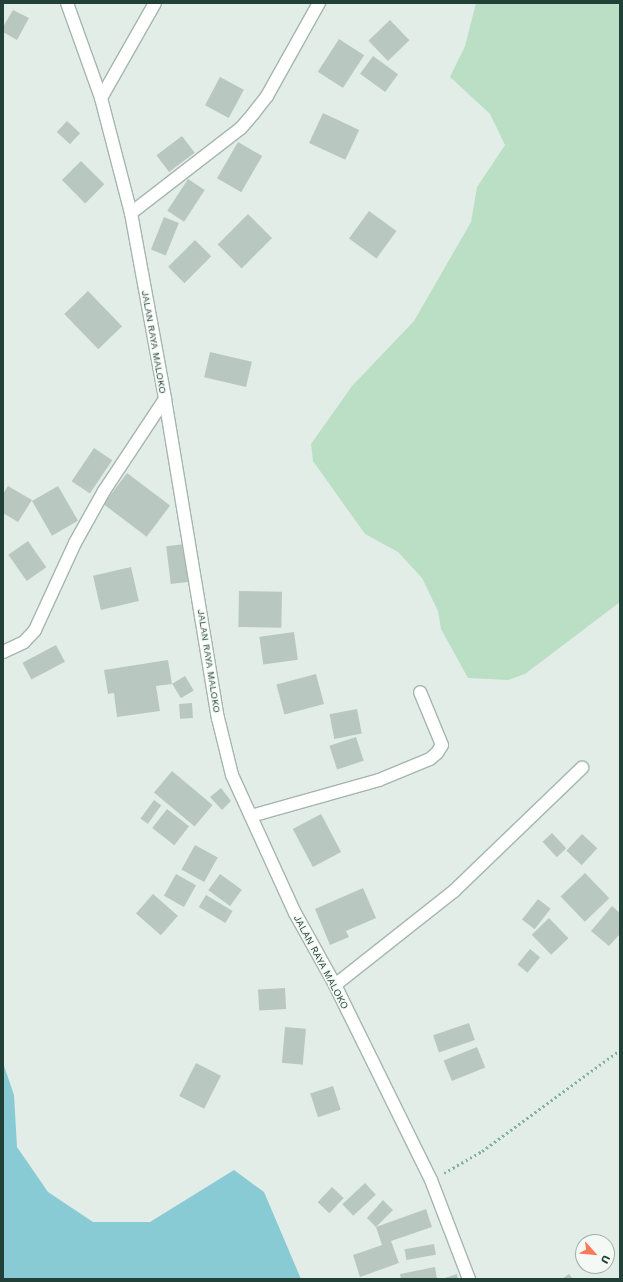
<!DOCTYPE html>
<html>
<head>
<meta charset="utf-8">
<style>
  body { margin:0 }
  #map { position:relative; width:623px; height:1282px; overflow:hidden; background:#e3ede8; font-family:"Work Sans",sans-serif }
  div>[style] { position:absolute }
  .green>* { inset:0; background:#bbdfc4 }
  .water>* { inset:0; background:#88cbd5 }
  .building>* { inset:0; background:#b8c8c1; transform-origin:0 0 }
  .path>* { height:2.5px; margin-top:-1.25px; transform-origin:0; background:repeating-linear-gradient(90deg,#82b2a2 0 2px,transparent 0 5px) }
  .roads { filter:drop-shadow(1px 0 #a5b6af) drop-shadow(-1px 0 #a5b6af) drop-shadow(0 1px #a5b6af) drop-shadow(0 -1px #a5b6af) }
  .minor>* { height:12px; margin:-6px; padding:0 6px; transform-origin:6px; border-radius:6px; background:#fff }
  span { translate:-50% -50%; white-space:nowrap; text-align:center; line-height:1.15; -webkit-text-stroke:3px #f4f9f6; paint-order:stroke }
  .street-label { font-size:10px; color:#214037 }
  .frame { position:absolute; inset:0; border:4px solid #214037; pointer-events:none }
  .north { position:absolute; left:575px; top:1234px; width:40px; height:40px; box-sizing:border-box; background:#f4f9f6; border:1px solid #a0afaa; border-radius:50%; rotate:117deg; font-size:11px; font-weight:700; line-height:16px; text-align:center; color:#214037 }
  .north::after { content:''; display:block; margin:auto; width:14px; height:18px; background:#f87956; clip-path:polygon(50% 0,100% 100%,50% 72%,0 100%) }
</style>
</head>
<body>
<div id="map">
  <div class="green">
    <div style="clip-path:polygon(476px 3px,620px 3px,620px 602px,525px 674px,508px 680px,468px 678px,441px 629px,438px 611px,422px 578px,398px 552px,365px 534px,313px 461px,311px 444px,352px 386px,414px 321px,471px 222px,477px 187px,505px 145px,490px 114px,450px 77px,465px 46px)"></div>
  </div>
  <div class="water">
    <div style="clip-path:polygon(3px 1063px,14px 1095px,17px 1147px,48px 1192px,93px 1222px,150px 1222px,234px 1170px,264px 1192px,301px 1279px,3px 1279px)"></div>
  </div>
  <div class="building">
    <div style="clip-path:polygon(13px 10px,29px 18px,17px 40px,3px 32px,3px 27px)"></div>
    <div style="left:390px;top:20px;width:28px;height:30px;rotate:46deg"></div>
    <div style="left:339px;top:39px;width:30px;height:39px;rotate:33deg"></div>
    <div style="left:373px;top:56px;width:31px;height:22px;rotate:36deg"></div>
    <div style="left:220px;top:77px;width:27px;height:32px;rotate:28deg"></div>
    <div style="left:323px;top:113px;width:40px;height:33px;rotate:25deg"></div>
    <div style="left:67px;top:121px;width:18px;height:15px;rotate:43deg"></div>
    <div style="left:182px;top:136px;width:21px;height:32px;rotate:53deg"></div>
    <div style="left:238px;top:142px;width:28px;height:42px;rotate:30deg"></div>
    <div style="left:81px;top:161px;width:33px;height:27px;rotate:45deg"></div>
    <div style="left:188px;top:179px;width:20px;height:38px;rotate:33deg"></div>
    <div style="left:369px;top:211px;width:34px;height:34px;rotate:36deg"></div>
    <div style="left:248px;top:214px;width:34px;height:43px;rotate:45deg"></div>
    <div style="left:164px;top:217px;width:16px;height:35px;rotate:22deg"></div>
    <div style="left:195px;top:240px;width:23px;height:38px;rotate:45deg"></div>
    <div style="left:88px;top:291px;width:49px;height:33px;rotate:46deg"></div>
    <div style="left:210px;top:352px;width:43px;height:26px;rotate:13deg"></div>
    <div style="left:94px;top:448px;width:22px;height:40px;rotate:34deg"></div>
    <div style="left:127px;top:473px;width:54px;height:39px;rotate:37deg"></div>
    <div style="clip-path:polygon(8px 486px,32px 500px,18px 522px,3px 513px,3px 494px)"></div>
    <div style="left:58px;top:486px;width:40px;height:30px;rotate:60deg"></div>
    <div style="left:28px;top:541px;width:32px;height:24px;rotate:55deg"></div>
    <div style="left:185px;top:544px;width:38px;height:19px;rotate:83deg"></div>
    <div style="left:131px;top:567px;width:35px;height:39px;rotate:77deg"></div>
    <div style="left:239px;top:591px;width:43px;height:36px;rotate:1deg"></div>
    <div style="left:294px;top:632px;width:28px;height:35px;rotate:82deg"></div>
    <div style="left:56px;top:645px;width:19px;height:38px;rotate:62deg"></div>
    <div style="clip-path:polygon(168px 660px,172px 684px,156px 686px,160px 711px,117px 717px,114px 693px,108px 694px,104px 670px)"></div>
    <div style="left:316px;top:674px;width:31px;height:41px;rotate:75deg"></div>
    <div style="left:185px;top:676px;width:17px;height:15px;rotate:59deg"></div>
    <div style="left:192px;top:703px;width:15px;height:13px;rotate:86deg"></div>
    <div style="left:357px;top:709px;width:25px;height:28px;rotate:79deg"></div>
    <div style="left:356px;top:737px;width:25px;height:28px;rotate:72deg"></div>
    <div style="left:172px;top:771px;width:53px;height:28px;rotate:40deg"></div>
    <div style="clip-path:polygon(221px 788px,231px 801px,222px 810px,210px 797px)"></div>
    <div style="left:154px;top:800px;width:9px;height:23px;rotate:36deg"></div>
    <div style="left:167px;top:809px;width:28px;height:24px;rotate:38deg"></div>
    <div style="left:321px;top:814px;width:43px;height:32px;rotate:62deg"></div>
    <div style="left:552px;top:833px;width:21px;height:13px;rotate:47deg"></div>
    <div style="left:582px;top:834px;width:21px;height:23px;rotate:43deg"></div>
    <div style="left:195px;top:845px;width:26px;height:28px;rotate:29deg"></div>
    <div style="left:585px;top:873px;width:35px;height:34px;rotate:46deg"></div>
    <div style="left:176px;top:874px;width:23px;height:25px;rotate:29deg"></div>
    <div style="left:220px;top:874px;width:27px;height:20px;rotate:36deg"></div>
    <div style="clip-path:polygon(363px 888px,376px 918px,346px 931px,349px 937px,330px 945px,315px 909px)"></div>
    <div style="left:153px;top:894px;width:33px;height:26px;rotate:41deg"></div>
    <div style="left:206px;top:895px;width:31px;height:14px;rotate:31deg"></div>
    <div style="left:538px;top:899px;width:16px;height:26px;rotate:38deg"></div>
    <div style="clip-path:polygon(612px 906px,620px 913px,620px 934px,609px 946px,591px 931px)"></div>
    <div style="left:549px;top:918px;width:28px;height:24px;rotate:46deg"></div>
    <div style="left:530px;top:949px;width:13px;height:20px;rotate:39deg"></div>
    <div style="left:285px;top:988px;width:21px;height:27px;rotate:87deg"></div>
    <div style="left:469px;top:1023px;width:18px;height:38px;rotate:71deg"></div>
    <div style="left:285px;top:1027px;width:21px;height:36px;rotate:5deg"></div>
    <div style="left:477px;top:1047px;width:22px;height:36px;rotate:68deg"></div>
    <div style="left:196px;top:1063px;width:28px;height:37px;rotate:27deg"></div>
    <div style="left:333px;top:1086px;width:25px;height:24px;rotate:72deg"></div>
    <div style="left:365px;top:1183px;width:16px;height:31px;rotate:47deg"></div>
    <div style="left:332px;top:1187px;width:16px;height:21px;rotate:43deg"></div>
    <div style="clip-path:polygon(383px 1200px,393px 1210px,376px 1227px,426px 1209px,432px 1227px,391px 1241px,399px 1263px,360px 1277px,353px 1255px,382px 1245px,376px 1227px,367px 1218px)"></div>
    <div style="left:434px;top:1244px;width:11px;height:30px;rotate:80deg"></div>
    <div style="clip-path:polygon(435px 1267px,437px 1279px,401px 1279px,400px 1274px)"></div>
    <div style="clip-path:polygon(457px 1274px,458px 1279px,442px 1279px)"></div>
    <div style="clip-path:polygon(569px 1274px,573px 1279px,562px 1279px)"></div>
  </div>
  <div class="path">
    <div style="left:444px;top:1173px;width:44px;rotate:-30.1deg"></div>
    <div style="left:482px;top:1151px;width:171px;rotate:-36.2deg"></div>
  </div>
  <div class="roads">
    <div class="minor">
      <div style="left:67px;top:3px;width:101px;rotate:70.3deg"></div>
      <div style="left:101px;top:98px;width:119px;rotate:75.4deg"></div>
      <div style="left:131px;top:213px;width:189px;rotate:79.6deg"></div>
      <div style="left:165px;top:399px;width:323px;rotate:80.6deg"></div>
      <div style="left:218px;top:718px;width:59px;rotate:76.2deg"></div>
      <div style="left:232px;top:775px;width:152px;rotate:65.5deg"></div>
      <div style="left:295px;top:913px;width:82px;rotate:60.9deg"></div>
      <div style="left:335px;top:985px;width:217px;rotate:63.8deg"></div>
      <div style="left:431px;top:1180px;width:106px;rotate:69deg"></div>
      <div style="left:101px;top:98px;width:109px;rotate:-60.4deg"></div>
      <div style="left:131px;top:213px;width:139px;rotate:-37.7deg"></div>
      <div style="left:241px;top:128px;width:18px;rotate:-49deg"></div>
      <div style="left:253px;top:114px;width:23px;rotate:-52deg"></div>
      <div style="left:267px;top:96px;width:107px;rotate:-60.8deg"></div>
      <div style="left:3px;top:652px;width:23px;rotate:-25deg"></div>
      <div style="left:24px;top:642px;width:16px;rotate:-47deg"></div>
      <div style="left:35px;top:630px;width:96px;rotate:-65.3deg"></div>
      <div style="left:75px;top:543px;width:60px;rotate:-60.9deg"></div>
      <div style="left:104px;top:491px;width:110px;rotate:-56.5deg"></div>
      <div style="left:251px;top:816px;width:133px;rotate:-15.7deg"></div>
      <div style="left:379px;top:780px;width:55px;rotate:-22.4deg"></div>
      <div style="left:430px;top:759px;width:9px;rotate:-41deg"></div>
      <div style="left:437px;top:753px;width:9px;rotate:-58deg"></div>
      <div style="left:442px;top:745px;width:57px;rotate:-112.5deg"></div>
      <div style="left:335px;top:985px;width:152px;rotate:-38.3deg"></div>
      <div style="left:454px;top:891px;width:178px;rotate:-43.9deg"></div>
    </div>
  </div>
  <div class="street-label">
    <span style="left:154px;top:342px;rotate:80deg">JALAN RAYA MALOKO</span>
    <span style="left:209px;top:661px;rotate:81deg">JALAN RAYA MALOKO</span>
    <span style="left:321px;top:962px;rotate:62deg">JALAN RAYA MALOKO</span>
  </div>
  <div class="frame"></div>
  <div class="north">U</div>
</div>
</body>
</html>
